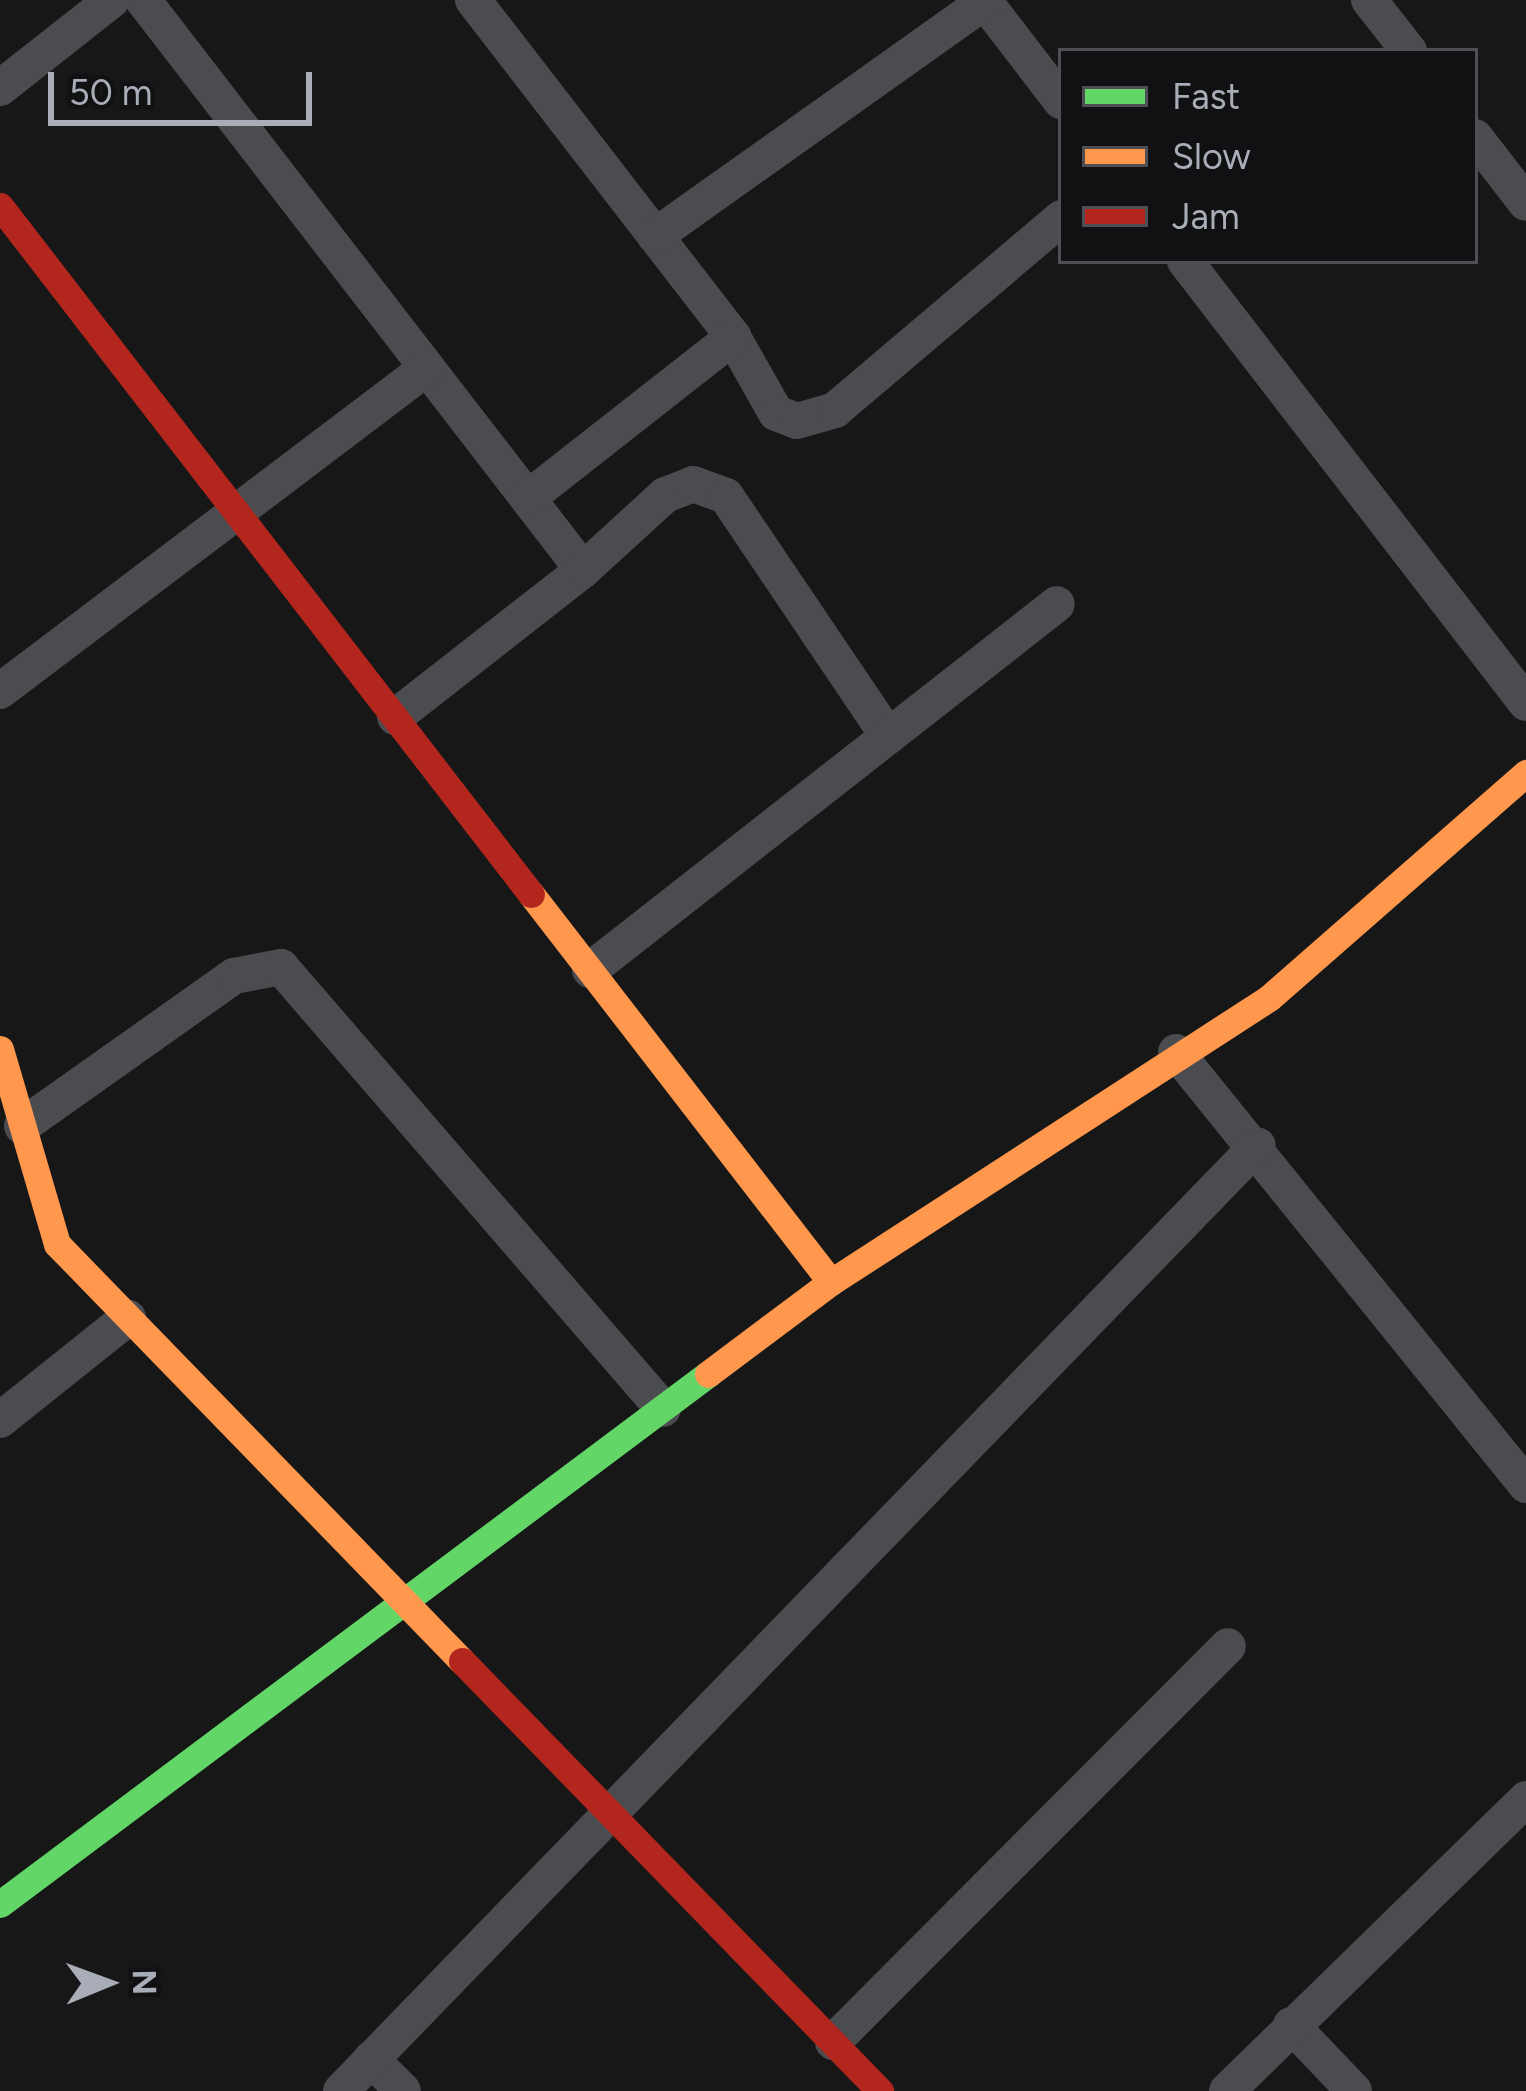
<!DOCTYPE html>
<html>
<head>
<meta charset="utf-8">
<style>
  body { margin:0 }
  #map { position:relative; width:1526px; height:2091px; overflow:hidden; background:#171717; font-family:Figtree,sans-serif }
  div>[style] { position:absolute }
  .street>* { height:36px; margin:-18px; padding:0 18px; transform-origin:18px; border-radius:18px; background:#4b4c50 }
  .fast>* { height:27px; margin:-13.5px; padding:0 13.5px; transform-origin:13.5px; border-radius:13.5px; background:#63d668 }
  .slow>* { height:27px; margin:-13.5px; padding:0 13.5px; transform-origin:13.5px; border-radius:13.5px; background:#ff974d }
  .jam>* { height:27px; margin:-13.5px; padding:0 13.5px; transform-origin:13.5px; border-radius:13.5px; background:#b3261e }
  span { translate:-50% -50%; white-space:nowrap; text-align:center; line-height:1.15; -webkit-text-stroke:10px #111113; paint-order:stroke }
  .legend { position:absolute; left:1058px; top:48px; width:420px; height:216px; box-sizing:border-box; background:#111113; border:3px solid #4d4f55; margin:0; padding:15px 21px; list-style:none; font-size:36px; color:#a8adb8 }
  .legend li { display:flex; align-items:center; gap:24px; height:60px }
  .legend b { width:60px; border:3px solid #4d4f55 }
  .north { position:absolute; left:48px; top:1923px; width:120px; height:120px; -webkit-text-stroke:9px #111113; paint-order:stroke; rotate:89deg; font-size:33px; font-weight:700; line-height:48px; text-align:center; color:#a8adb8 }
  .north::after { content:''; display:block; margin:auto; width:42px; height:54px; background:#a8adb8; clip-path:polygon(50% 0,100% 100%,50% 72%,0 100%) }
  .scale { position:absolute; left:48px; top:72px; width:264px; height:54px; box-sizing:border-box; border:6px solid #a8adb8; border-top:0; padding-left:15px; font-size:36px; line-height:42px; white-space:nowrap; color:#a8adb8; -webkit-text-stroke:9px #111113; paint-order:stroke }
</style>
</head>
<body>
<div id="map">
  <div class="street">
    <div style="left:143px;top:0;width:720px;rotate:52.33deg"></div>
    <div style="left:473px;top:0;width:426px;rotate:52.3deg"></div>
    <div style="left:733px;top:337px;width:87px;rotate:60.5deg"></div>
    <div style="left:776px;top:413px;width:22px;rotate:21deg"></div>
    <div style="left:797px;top:421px;width:40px;rotate:-16deg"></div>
    <div style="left:835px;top:410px;width:297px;rotate:-40.3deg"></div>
    <div style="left:1369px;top:0;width:65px;rotate:51.9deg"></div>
    <div style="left:985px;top:2px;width:125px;rotate:52.5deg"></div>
    <div style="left:0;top:88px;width:142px;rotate:-38.2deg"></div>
    <div style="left:1475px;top:137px;width:83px;rotate:52.3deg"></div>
    <div style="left:655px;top:236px;width:407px;rotate:-35.4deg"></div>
    <div style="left:1185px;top:261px;width:558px;rotate:52.35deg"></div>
    <div style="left:528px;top:498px;width:261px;rotate:-38.1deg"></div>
    <div style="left:0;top:691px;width:535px;rotate:-37.11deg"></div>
    <div style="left:395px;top:717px;width:239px;rotate:-38deg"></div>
    <div style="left:583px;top:570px;width:111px;rotate:-42.4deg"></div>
    <div style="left:665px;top:495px;width:30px;rotate:-21deg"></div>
    <div style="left:693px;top:484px;width:35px;rotate:20deg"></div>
    <div style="left:726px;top:496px;width:290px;rotate:56deg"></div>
    <div style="left:590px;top:970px;width:593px;rotate:-38.09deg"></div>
    <div style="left:1176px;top:1052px;width:557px;rotate:51.05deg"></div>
    <div style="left:22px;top:1126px;width:260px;rotate:-35.3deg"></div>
    <div style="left:234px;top:976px;width:48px;rotate:-10.8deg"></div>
    <div style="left:281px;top:967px;width:584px;rotate:49.16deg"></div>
    <div style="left:0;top:1420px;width:164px;rotate:-38.6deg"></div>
    <div style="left:1291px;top:2025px;width:91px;rotate:46.3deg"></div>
    <div style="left:833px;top:2042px;width:559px;rotate:-45.07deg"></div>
    <div style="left:371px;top:2059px;width:45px;rotate:45deg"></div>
    <div style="left:341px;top:2091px;width:1317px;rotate:-45.89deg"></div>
    <div style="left:1227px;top:2091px;width:418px;rotate:-44.3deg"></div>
  </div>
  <div class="fast">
    <div style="left:0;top:1904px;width:884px;rotate:-36.82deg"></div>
  </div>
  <div class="slow">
    <div style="left:531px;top:894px;width:490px;rotate:52.3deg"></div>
    <div style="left:0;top:1049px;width:203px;rotate:73.7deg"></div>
    <div style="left:57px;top:1244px;width:581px;rotate:45.84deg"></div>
    <div style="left:708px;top:1374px;width:154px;rotate:-36.8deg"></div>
    <div style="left:831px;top:1282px;width:522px;rotate:-32.96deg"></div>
    <div style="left:1269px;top:998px;width:342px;rotate:-41.2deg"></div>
  </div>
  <div class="jam">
    <div style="left:0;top:206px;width:869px;rotate:52.34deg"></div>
    <div style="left:462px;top:1661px;width:600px;rotate:45.81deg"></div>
  </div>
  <ul class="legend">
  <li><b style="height:15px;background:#63d668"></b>Fast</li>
  <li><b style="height:15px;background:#ff974d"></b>Slow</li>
  <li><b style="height:15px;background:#b3261e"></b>Jam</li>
  </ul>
  <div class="north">N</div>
  <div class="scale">50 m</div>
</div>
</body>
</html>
